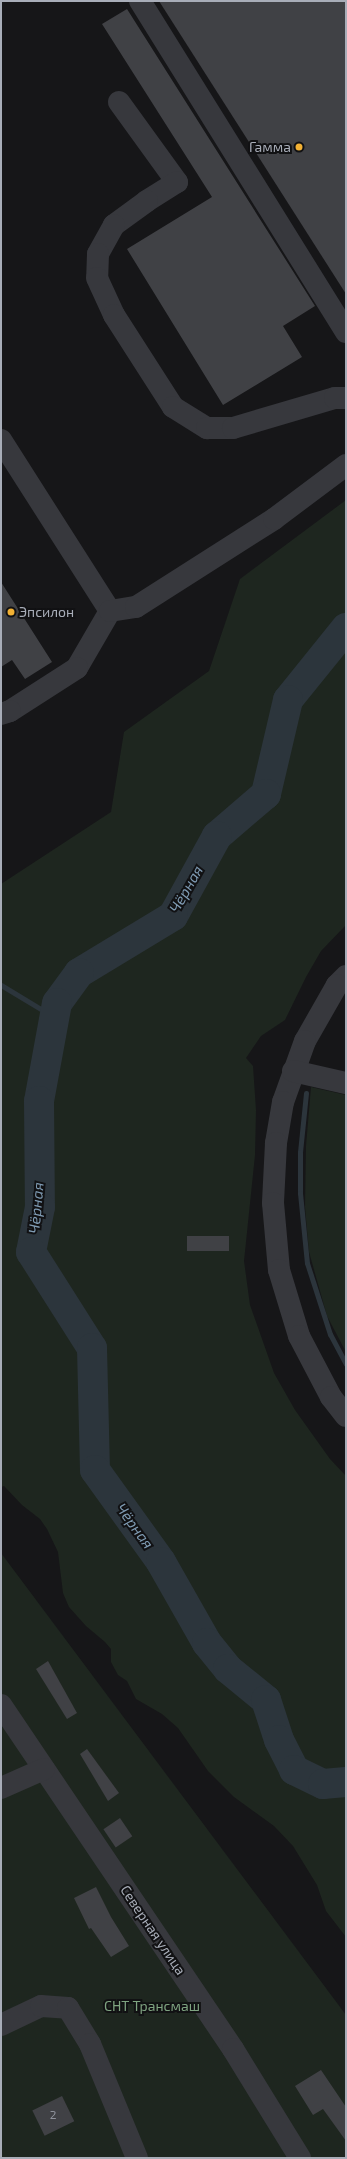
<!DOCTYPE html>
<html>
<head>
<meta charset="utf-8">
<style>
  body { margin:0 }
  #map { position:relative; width:347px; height:2159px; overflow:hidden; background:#161618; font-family:"Exo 2",sans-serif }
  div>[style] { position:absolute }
  .green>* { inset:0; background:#1e261f }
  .stream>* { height:5px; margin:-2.5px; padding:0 2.5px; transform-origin:2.5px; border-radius:2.5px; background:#2c353c }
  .river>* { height:30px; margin:-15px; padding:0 15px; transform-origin:15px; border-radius:15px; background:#2c353c }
  .building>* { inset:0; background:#404145; transform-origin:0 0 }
  .minor>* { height:22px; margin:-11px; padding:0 11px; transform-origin:11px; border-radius:11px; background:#37383d }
  .dots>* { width:11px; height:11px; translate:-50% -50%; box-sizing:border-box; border:2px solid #111113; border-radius:50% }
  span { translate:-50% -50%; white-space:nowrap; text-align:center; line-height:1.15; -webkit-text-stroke:4px #111113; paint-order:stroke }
  .number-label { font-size:12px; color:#8e929b }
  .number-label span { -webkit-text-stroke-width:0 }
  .poi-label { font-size:14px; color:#a8adb8 }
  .right { translate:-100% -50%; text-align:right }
  .left { translate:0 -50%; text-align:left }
  .street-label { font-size:14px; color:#a8adb8 }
  .park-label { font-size:14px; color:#7fa381 }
  .water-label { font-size:15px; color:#7f9bb3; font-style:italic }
  .frame { position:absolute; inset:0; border:2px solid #a8adb8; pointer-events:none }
</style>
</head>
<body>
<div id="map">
  <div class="green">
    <div style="clip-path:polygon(346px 500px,346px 925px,321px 951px,306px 977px,285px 1020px,261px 1036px,246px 1058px,253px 1066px,256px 1110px,255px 1155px,244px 1261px,250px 1305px,274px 1373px,295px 1410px,330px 1459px,346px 1476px,346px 1937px,326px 1911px,317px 1885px,293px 1846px,274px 1826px,234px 1797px,208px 1771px,178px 1728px,162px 1714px,136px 1699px,127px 1681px,118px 1675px,111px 1662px,111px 1649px,105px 1642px,86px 1626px,69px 1607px,63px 1593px,58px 1552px,47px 1529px,40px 1519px,22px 1505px,4px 1486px,1px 1487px,1px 884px,111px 812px,124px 732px,209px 671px,240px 579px)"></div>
    <div style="clip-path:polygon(311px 1087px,346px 1095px,346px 1352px,327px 1316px,309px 1252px,305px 1207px,306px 1146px)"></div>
    <div style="clip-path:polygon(1px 1553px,346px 2015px,346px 2158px,1px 2158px)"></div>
  </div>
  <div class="stream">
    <div style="left:1px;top:985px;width:62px;rotate:31.1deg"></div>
    <div style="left:306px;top:1093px;width:59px;rotate:95.8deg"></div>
    <div style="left:300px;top:1152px;width:41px;rotate:90deg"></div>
    <div style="left:300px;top:1193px;width:70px;rotate:84.3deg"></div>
    <div style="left:307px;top:1263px;width:75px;rotate:72.1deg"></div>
    <div style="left:330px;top:1334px;width:34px;rotate:62deg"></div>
  </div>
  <div class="river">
    <div style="left:346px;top:628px;width:92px;rotate:128.9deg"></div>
    <div style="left:288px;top:700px;width:97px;rotate:103.2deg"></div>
    <div style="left:266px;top:794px;width:65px;rotate:139.4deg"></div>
    <div style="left:217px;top:836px;width:91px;rotate:118.8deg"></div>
    <div style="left:173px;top:916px;width:110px;rotate:148.8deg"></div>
    <div style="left:79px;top:973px;width:37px;rotate:126deg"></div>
    <div style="left:57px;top:1003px;width:100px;rotate:100.4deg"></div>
    <div style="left:39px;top:1101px;width:106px;rotate:89.5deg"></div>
    <div style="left:40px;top:1207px;width:46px;rotate:101.3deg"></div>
    <div style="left:31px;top:1252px;width:114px;rotate:57.6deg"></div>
    <div style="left:92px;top:1348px;width:122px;rotate:88.6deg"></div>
    <div style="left:95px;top:1470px;width:113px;rotate:54.3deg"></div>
    <div style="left:161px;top:1562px;width:93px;rotate:60.4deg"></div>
    <div style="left:207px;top:1643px;width:33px;rotate:51deg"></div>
    <div style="left:228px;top:1669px;width:49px;rotate:39.2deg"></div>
    <div style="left:266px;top:1700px;width:42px;rotate:72deg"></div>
    <div style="left:279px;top:1740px;width:34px;rotate:63deg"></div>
    <div style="left:294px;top:1770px;width:32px;rotate:26deg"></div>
    <div style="left:323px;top:1784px;width:23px;rotate:-5deg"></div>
  </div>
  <div class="building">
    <div style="clip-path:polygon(159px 1px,346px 1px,346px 294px)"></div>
    <div style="clip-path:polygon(127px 9px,315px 306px,283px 326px,302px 357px,223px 405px,127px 249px,212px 197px,102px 24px)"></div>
    <div style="clip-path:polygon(1px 582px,52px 662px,25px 679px,12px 660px,1px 667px)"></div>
    <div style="left:187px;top:1236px;width:42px;height:15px"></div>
    <div style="clip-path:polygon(48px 1661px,77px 1713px,67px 1719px,36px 1669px)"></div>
    <div style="clip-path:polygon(87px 1749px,119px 1793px,108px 1801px,80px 1754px)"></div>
    <div style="left:120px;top:1818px;width:22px;height:20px;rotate:56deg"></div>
    <div style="clip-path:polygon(96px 1887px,111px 1917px,129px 1946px,111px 1957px,91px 1928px,89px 1929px,74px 1898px)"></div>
    <div style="clip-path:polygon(321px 2070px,346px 2107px,346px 2141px,323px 2109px,313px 2115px,295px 2086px)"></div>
    <div style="left:62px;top:2096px;width:28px;height:33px;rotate:64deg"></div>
  </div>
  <div class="minor">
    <div style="left:140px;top:1px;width:390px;rotate:58.1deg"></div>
    <div style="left:119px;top:102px;width:99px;rotate:54.1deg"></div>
    <div style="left:177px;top:182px;width:36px;rotate:148deg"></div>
    <div style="left:147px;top:201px;width:41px;rotate:144deg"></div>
    <div style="left:114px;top:225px;width:33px;rotate:119deg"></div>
    <div style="left:98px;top:254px;width:24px;rotate:92deg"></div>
    <div style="left:97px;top:278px;width:41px;rotate:65.3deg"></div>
    <div style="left:114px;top:315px;width:109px;rotate:57.3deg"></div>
    <div style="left:173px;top:407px;width:40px;rotate:32deg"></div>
    <div style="left:207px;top:428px;width:26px"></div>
    <div style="left:233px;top:428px;width:106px;rotate:-16.4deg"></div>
    <div style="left:335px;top:398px;width:11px"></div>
    <div style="left:1px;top:440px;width:203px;rotate:57.5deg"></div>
    <div style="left:110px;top:611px;width:66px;rotate:120.1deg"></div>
    <div style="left:77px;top:668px;width:80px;rotate:147.3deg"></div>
    <div style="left:10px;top:711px;width:9px;rotate:162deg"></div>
    <div style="left:110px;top:611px;width:26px;rotate:-9deg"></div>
    <div style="left:136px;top:607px;width:164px;rotate:-32.5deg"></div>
    <div style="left:274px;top:519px;width:90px;rotate:-36.9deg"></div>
    <div style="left:346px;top:976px;width:13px;rotate:135deg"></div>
    <div style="left:337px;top:985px;width:64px;rotate:119.7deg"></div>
    <div style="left:305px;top:1041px;width:65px;rotate:109.8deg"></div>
    <div style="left:283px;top:1102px;width:42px;rotate:99.7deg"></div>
    <div style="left:276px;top:1143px;width:60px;rotate:92.9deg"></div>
    <div style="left:273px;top:1203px;width:67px;rotate:84.9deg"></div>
    <div style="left:279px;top:1270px;width:69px;rotate:73.1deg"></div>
    <div style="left:299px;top:1336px;width:69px;rotate:62.3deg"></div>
    <div style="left:331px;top:1397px;width:24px;rotate:52deg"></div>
    <div style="left:293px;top:1071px;width:54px;rotate:12.8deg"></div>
    <div style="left:1px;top:1705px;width:415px;rotate:56deg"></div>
    <div style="left:233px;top:2049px;width:128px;rotate:58.4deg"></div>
    <div style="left:1px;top:1788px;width:47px;rotate:-23.8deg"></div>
    <div style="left:1px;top:2025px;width:44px;rotate:-25.4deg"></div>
    <div style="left:41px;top:2006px;width:27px;rotate:4deg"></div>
    <div style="left:68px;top:2008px;width:42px;rotate:58.6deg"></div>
    <div style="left:90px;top:2044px;width:123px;rotate:67.6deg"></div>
  </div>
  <div class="dots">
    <div style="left:299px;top:147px;background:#f2b134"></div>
    <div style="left:11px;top:612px;background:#f2b134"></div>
  </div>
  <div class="number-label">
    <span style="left:53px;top:2115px">2</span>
  </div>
  <div class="poi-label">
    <span class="right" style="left:291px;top:147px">Гамма</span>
    <span class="left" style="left:19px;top:612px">Эпсилон</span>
  </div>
  <div class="street-label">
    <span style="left:153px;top:1930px;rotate:56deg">Северная улица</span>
  </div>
  <div class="park-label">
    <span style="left:152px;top:2006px">СНТ Трансмаш</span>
  </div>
  <div class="water-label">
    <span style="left:186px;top:889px;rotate:-60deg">Чёрная</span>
    <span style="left:36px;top:1208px;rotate:-85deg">Чёрная</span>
    <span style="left:135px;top:1526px;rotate:54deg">Чёрная</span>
  </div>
  <div class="frame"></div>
</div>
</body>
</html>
